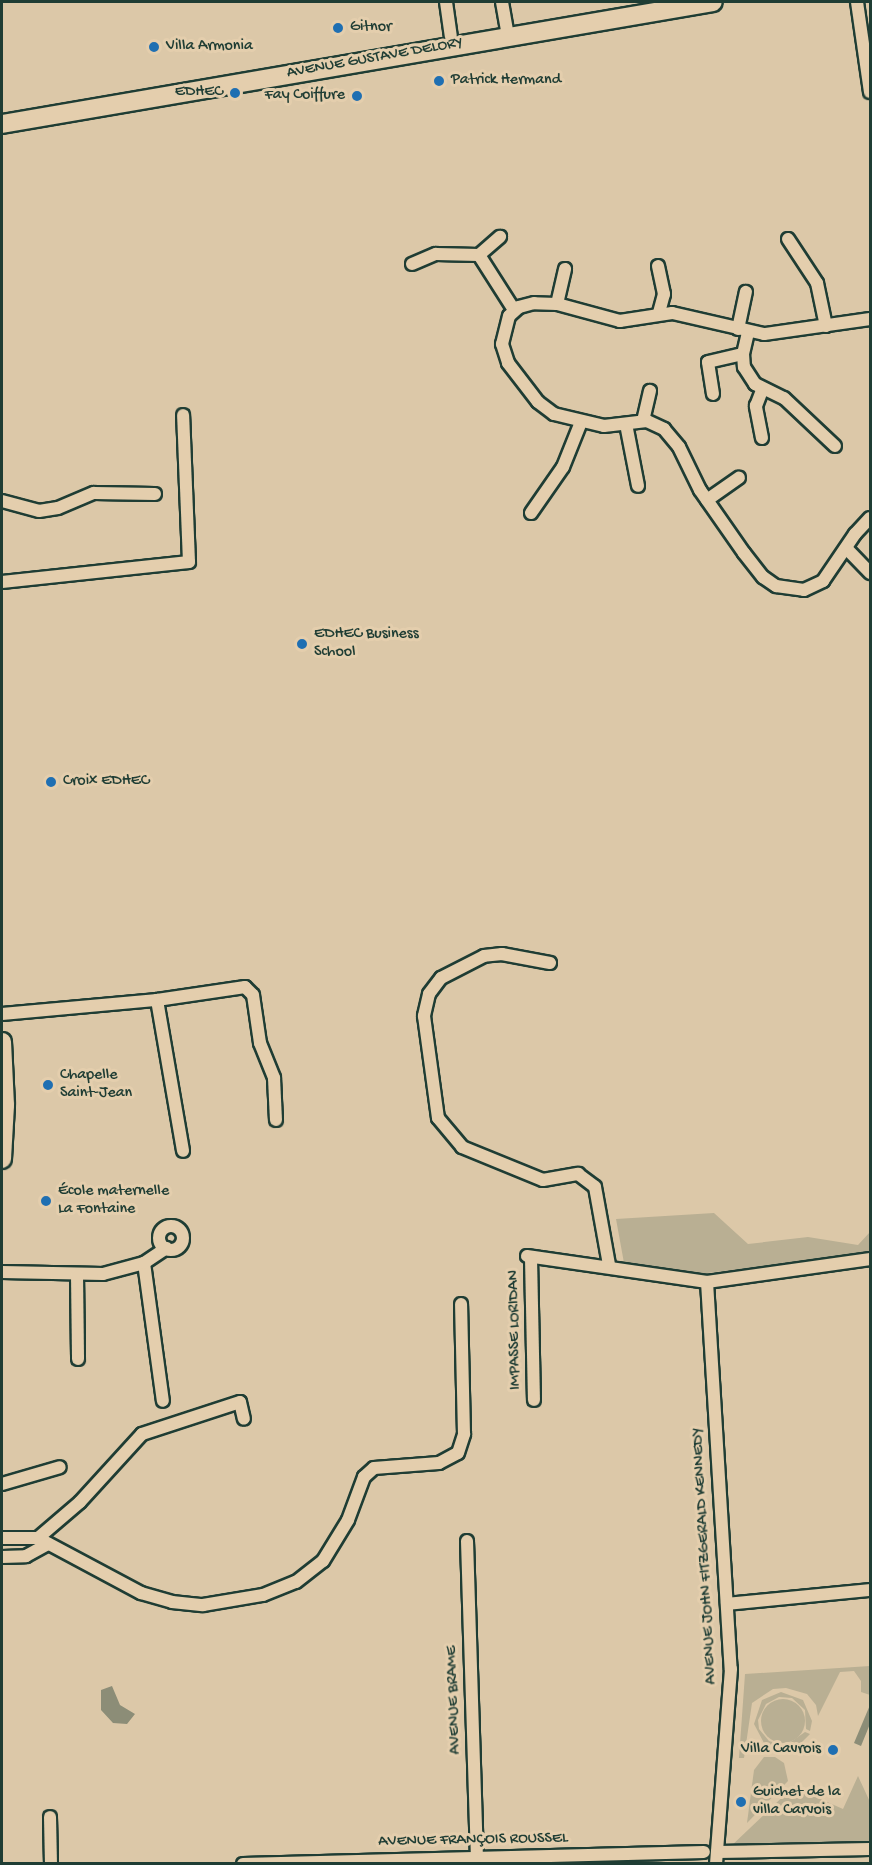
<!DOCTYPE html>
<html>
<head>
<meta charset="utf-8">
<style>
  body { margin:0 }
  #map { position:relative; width:872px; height:1865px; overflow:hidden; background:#dcc8a8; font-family:"Gochi Hand",sans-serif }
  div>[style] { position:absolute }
  .green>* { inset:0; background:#b9af93 }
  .round { border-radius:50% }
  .water>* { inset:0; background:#8c8d77 }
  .roads { filter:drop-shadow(2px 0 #1f3d34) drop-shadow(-2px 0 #1f3d34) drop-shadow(0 2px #1f3d34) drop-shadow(0 -2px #1f3d34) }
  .street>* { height:12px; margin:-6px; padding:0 6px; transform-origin:6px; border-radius:6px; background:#e4cead }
  .street>.ring { margin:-6px; padding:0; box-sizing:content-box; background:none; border:12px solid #e4cead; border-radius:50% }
  .secondary>* { height:18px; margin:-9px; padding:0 9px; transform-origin:9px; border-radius:9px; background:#e4cead }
  .dots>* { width:16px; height:16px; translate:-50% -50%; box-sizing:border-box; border:3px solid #e4cead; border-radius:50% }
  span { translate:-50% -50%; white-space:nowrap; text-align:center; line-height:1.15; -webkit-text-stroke:6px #e4cead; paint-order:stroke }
  .poi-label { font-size:16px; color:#1f3d34 }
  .left { translate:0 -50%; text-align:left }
  .right { translate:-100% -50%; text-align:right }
  .street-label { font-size:16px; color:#1f3d34 }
  .frame { position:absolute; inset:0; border:3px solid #1f3d34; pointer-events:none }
</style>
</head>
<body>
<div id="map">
  <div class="green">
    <div style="clip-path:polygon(714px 1213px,748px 1244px,808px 1237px,858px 1245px,870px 1232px,870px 1253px,691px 1275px,624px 1263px,616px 1219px)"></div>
    <div style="clip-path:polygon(870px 1666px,870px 1695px,861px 1692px,861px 1681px,854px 1671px,840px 1672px,818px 1716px,816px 1705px,807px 1694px,786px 1688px,773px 1689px,752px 1703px,744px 1758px,739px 1758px,745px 1674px)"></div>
    <div style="clip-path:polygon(781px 1692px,803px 1700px,812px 1721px,810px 1731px,806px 1729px,805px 1710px,792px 1698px,779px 1697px,766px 1704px,758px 1720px,759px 1729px,769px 1741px,785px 1746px,805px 1732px,810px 1734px,798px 1746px,783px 1751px,764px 1743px,754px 1724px,762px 1700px)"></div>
    <div class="round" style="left:761px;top:1699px;width:44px;height:44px"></div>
    <div style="clip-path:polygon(764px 1757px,775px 1757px,784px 1763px,788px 1781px,747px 1823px,754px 1770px)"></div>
    <div style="clip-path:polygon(858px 1776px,870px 1802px,870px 1844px,729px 1848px,793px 1787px,843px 1809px)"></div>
  </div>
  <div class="water">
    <div style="clip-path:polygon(112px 1686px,120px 1705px,135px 1714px,127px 1724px,113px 1723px,101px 1710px,101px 1690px)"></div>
    <div style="clip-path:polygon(870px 1705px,870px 1724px,861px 1746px,854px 1743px)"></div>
  </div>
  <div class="roads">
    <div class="street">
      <div style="left:446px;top:2px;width:34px;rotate:82deg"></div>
      <div style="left:502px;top:2px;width:35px;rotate:80deg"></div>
      <div style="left:857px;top:2px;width:91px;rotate:81.8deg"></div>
      <div style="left:788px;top:239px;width:53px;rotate:56.6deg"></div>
      <div style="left:817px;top:283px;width:44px;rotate:78.2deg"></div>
      <div style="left:479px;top:255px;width:28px;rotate:-41deg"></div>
      <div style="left:412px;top:264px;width:26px;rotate:-23deg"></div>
      <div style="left:436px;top:254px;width:43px;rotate:1.3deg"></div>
      <div style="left:479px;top:255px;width:65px;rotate:57.5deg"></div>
      <div style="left:658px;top:266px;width:29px;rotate:78deg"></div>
      <div style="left:664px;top:294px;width:20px;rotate:105deg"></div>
      <div style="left:557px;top:304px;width:36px;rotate:-77deg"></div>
      <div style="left:870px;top:319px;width:107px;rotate:171.9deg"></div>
      <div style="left:764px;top:334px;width:94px;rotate:-167.1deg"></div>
      <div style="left:672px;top:313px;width:53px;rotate:171.3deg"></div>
      <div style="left:620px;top:321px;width:65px;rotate:-164.9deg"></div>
      <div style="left:557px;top:304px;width:23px;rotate:-178deg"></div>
      <div style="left:534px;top:303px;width:16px;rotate:165deg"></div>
      <div style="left:519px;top:307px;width:13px;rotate:138deg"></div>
      <div style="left:509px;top:316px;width:29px;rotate:104deg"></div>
      <div style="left:502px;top:344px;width:20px;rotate:72deg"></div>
      <div style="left:508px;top:363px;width:49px;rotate:52.4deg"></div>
      <div style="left:538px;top:402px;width:20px;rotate:37deg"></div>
      <div style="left:554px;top:414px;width:51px;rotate:13.5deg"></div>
      <div style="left:604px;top:426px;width:43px;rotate:-6.6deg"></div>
      <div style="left:647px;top:421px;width:19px;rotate:25deg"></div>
      <div style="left:664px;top:429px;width:23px;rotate:50deg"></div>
      <div style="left:679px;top:447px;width:48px;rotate:64deg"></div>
      <div style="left:700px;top:490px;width:77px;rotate:55.1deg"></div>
      <div style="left:744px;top:553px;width:31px;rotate:52deg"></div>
      <div style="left:763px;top:577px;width:16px;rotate:35deg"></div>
      <div style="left:776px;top:586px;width:28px;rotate:8deg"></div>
      <div style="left:804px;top:590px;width:21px;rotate:-25deg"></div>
      <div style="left:823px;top:581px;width:57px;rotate:-55.8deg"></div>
      <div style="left:855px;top:534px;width:22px;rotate:-47deg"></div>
      <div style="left:738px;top:329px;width:38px;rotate:-78deg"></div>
      <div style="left:743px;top:354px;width:13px;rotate:86deg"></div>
      <div style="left:744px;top:367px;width:20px;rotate:57deg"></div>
      <div style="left:755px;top:384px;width:32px;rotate:26deg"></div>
      <div style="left:784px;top:398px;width:70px;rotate:43.3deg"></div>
      <div style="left:713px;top:394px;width:32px;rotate:-99deg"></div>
      <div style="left:708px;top:362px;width:36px;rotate:-13deg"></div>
      <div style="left:743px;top:354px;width:23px;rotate:-77deg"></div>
      <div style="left:643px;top:421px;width:31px;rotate:-77deg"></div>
      <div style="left:626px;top:424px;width:63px;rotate:79deg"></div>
      <div style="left:762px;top:438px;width:33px;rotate:-101deg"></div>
      <div style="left:756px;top:406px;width:17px;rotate:-69deg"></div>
      <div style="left:707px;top:500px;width:39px;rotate:-35deg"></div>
      <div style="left:2px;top:501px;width:38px;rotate:15deg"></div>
      <div style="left:39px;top:511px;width:19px;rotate:-9deg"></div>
      <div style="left:58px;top:508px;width:39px;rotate:-23deg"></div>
      <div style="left:94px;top:493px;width:61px;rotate:0.9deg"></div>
      <div style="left:531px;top:513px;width:56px;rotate:-55.2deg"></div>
      <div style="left:563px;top:467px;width:48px;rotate:-68.2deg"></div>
      <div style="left:846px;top:548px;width:35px;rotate:46deg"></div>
      <div style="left:2px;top:582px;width:188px;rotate:-6.1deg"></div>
      <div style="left:189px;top:562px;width:147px;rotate:-92.3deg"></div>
      <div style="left:550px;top:963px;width:49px;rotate:-169.4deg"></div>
      <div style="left:502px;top:954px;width:18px;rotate:174deg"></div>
      <div style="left:484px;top:956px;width:48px;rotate:152.9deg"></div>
      <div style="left:441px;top:978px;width:20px;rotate:127deg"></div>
      <div style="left:429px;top:994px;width:23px;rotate:103deg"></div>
      <div style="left:424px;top:1016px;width:103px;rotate:82.2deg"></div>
      <div style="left:438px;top:1118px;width:38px;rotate:50deg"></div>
      <div style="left:462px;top:1147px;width:87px;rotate:22.2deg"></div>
      <div style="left:543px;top:1180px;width:36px;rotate:-10deg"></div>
      <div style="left:578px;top:1174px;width:21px;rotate:37deg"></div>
      <div style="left:595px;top:1187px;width:79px;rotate:79.8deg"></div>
      <div style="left:157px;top:1000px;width:153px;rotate:80.2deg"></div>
      <div style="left:2px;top:1014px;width:156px;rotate:-5.2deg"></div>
      <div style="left:157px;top:1000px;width:89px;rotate:-8.4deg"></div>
      <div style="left:245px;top:987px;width:11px;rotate:45deg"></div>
      <div style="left:253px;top:995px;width:49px;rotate:81.7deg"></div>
      <div style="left:260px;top:1043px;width:38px;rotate:68deg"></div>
      <div style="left:274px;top:1078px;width:42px;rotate:87.3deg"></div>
      <div class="ring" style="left:159px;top:1226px;width:12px;height:12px"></div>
      <div style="left:527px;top:1256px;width:182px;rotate:8.2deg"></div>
      <div style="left:707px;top:1282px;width:165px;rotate:-8deg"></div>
      <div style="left:531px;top:1258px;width:142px;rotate:88.8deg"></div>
      <div style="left:144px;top:1263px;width:139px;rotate:82.2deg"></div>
      <div style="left:2px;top:1272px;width:101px;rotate:1.1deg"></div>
      <div style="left:103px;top:1274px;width:42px;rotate:-15deg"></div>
      <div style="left:144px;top:1263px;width:27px;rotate:-34deg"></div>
      <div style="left:77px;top:1275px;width:84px;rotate:89.3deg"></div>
      <div style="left:707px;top:1282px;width:388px;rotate:86.5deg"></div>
      <div style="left:731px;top:1669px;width:196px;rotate:94.4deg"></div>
      <div style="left:2px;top:1484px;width:60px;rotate:-16.3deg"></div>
      <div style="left:2px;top:1538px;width:36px"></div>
      <div style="left:38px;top:1538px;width:117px;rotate:28.1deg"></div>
      <div style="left:141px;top:1593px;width:32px;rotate:16deg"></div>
      <div style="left:172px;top:1602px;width:31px;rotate:6deg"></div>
      <div style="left:203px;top:1605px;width:61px;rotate:-9.5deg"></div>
      <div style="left:263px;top:1595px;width:35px;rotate:-22deg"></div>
      <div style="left:296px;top:1582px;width:34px;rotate:-38deg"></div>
      <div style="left:323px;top:1561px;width:48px;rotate:-58.6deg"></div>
      <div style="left:348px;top:1520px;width:46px;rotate:-69.6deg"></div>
      <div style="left:364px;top:1477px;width:13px;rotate:-42deg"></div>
      <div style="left:374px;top:1468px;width:65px;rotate:-4.4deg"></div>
      <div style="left:439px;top:1463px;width:21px;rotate:-28deg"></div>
      <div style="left:458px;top:1453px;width:20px;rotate:-72deg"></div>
      <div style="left:464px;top:1434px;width:130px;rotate:-91.3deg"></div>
      <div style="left:38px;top:1538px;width:55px;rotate:-40.6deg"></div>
      <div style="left:80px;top:1502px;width:92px;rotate:-47.6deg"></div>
      <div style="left:142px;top:1434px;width:103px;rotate:-18.1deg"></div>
      <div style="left:240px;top:1402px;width:17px;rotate:77deg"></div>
      <div style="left:467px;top:1541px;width:316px;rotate:88.2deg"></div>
      <div style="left:2px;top:1557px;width:24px;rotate:-2deg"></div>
      <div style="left:26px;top:1556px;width:25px;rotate:-29deg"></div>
      <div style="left:727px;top:1604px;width:144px;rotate:-5.6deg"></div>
      <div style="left:50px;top:1817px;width:47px;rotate:88.8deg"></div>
      <div style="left:717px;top:1852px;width:153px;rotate:-1.1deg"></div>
      <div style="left:243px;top:1864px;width:461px;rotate:-1.5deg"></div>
    </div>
    <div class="secondary">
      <div style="left:2px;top:124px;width:721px;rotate:-9.74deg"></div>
      <div style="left:2px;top:1042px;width:63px;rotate:87.3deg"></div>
      <div style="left:5px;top:1105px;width:54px;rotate:93.2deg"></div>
    </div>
  </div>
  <div class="dots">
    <div style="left:338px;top:28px;background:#1f6fb2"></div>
    <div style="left:154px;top:47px;background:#1f6fb2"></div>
    <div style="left:439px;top:81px;background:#1f6fb2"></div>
    <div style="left:235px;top:93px;background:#1f6fb2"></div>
    <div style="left:357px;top:96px;background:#1f6fb2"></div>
    <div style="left:302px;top:644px;background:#1f6fb2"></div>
    <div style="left:51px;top:782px;background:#1f6fb2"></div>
    <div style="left:48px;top:1085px;background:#1f6fb2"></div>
    <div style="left:46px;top:1201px;background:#1f6fb2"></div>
    <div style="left:833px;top:1750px;background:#1f6fb2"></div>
    <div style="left:741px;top:1802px;background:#1f6fb2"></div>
  </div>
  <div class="poi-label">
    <span class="left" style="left:350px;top:28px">Gitnor</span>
    <span class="left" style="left:166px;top:47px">Villa Armonia</span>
    <span class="left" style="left:451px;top:81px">Patrick Hermand</span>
    <span class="right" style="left:223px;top:93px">EDHEC</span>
    <span class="right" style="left:345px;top:96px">Fay Coiffure</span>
    <span class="left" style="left:314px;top:644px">EDHEC Business<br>School</span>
    <span class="left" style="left:63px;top:782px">Croix EDHEC</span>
    <span class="left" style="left:60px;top:1085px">Chapelle<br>Saint-Jean</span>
    <span class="left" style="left:58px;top:1201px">École maternelle<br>La Fontaine</span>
    <span class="right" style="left:821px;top:1750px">Villa Cavrois</span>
    <span class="left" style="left:753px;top:1802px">Guichet de la<br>villa Carvois</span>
  </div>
  <div class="street-label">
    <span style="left:375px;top:59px;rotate:-10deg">AVENUE GUSTAVE DELORY</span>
    <span style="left:516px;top:1330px;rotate:-91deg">IMPASSE LORIDAN</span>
    <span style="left:706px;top:1556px;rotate:-93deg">AVENUE JOHN FITZGERALD KENNEDY</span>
    <span style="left:455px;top:1700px;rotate:-92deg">AVENUE BRAME</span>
    <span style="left:473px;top:1841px;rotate:-1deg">AVENUE FRANÇOIS ROUSSEL</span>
  </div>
  <div class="frame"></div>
</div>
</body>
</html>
